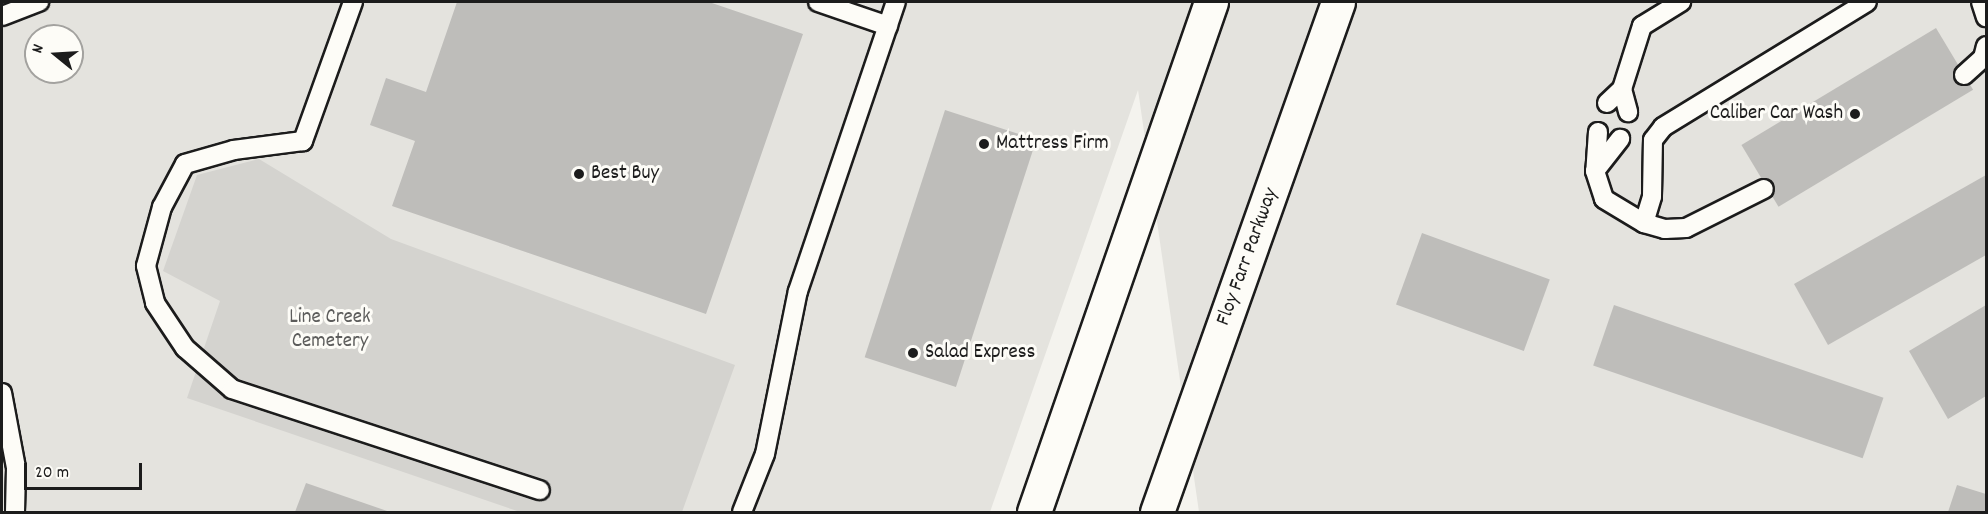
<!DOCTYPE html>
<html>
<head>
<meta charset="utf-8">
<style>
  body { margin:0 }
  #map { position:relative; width:1988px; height:514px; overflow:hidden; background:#f4f3ee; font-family:Dekko,sans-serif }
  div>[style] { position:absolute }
  .built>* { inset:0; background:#e4e3de }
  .green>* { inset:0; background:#d4d3cf }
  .building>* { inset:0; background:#bebdba; transform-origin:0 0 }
  .roads { filter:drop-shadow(2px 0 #1c1c1c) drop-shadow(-2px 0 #1c1c1c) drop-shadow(0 2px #1c1c1c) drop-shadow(0 -2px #1c1c1c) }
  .lane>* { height:18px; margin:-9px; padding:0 9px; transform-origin:9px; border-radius:9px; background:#fdfcf7 }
  .primary>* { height:33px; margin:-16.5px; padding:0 16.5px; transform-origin:16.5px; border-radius:16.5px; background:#fdfcf7 }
  .dots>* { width:16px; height:16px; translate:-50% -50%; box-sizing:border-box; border:3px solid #fdfcf7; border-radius:50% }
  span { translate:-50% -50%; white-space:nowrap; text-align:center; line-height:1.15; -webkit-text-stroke:6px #fdfcf7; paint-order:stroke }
  .poi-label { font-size:21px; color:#1c1c1c }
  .right { translate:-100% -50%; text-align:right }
  .left { translate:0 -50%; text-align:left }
  .street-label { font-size:21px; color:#1c1c1c }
  .park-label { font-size:21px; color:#5c5c5b }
  .frame { position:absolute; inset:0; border:3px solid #1c1c1c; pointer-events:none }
  .north { position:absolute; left:24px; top:24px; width:60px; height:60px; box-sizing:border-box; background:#fdfcf7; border:2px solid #a3a29f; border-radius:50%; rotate:288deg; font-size:16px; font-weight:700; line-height:24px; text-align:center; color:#1c1c1c }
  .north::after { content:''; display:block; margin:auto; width:21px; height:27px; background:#1c1c1c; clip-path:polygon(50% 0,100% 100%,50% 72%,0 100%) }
  .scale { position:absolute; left:24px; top:463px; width:118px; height:27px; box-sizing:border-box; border:3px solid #1c1c1c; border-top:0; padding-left:8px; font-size:18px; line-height:21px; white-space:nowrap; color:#1c1c1c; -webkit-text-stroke:4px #fdfcf7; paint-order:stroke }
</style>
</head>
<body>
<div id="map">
  <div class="built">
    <div style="clip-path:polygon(evenodd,2px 2px,1986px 2px,1986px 512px,1199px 512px,1138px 90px,990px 512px,2px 512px,2px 2px,36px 36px,72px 36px,72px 72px,36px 72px,36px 36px)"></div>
  </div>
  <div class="green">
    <div style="clip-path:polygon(259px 159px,391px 239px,735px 365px,682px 512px,520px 512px,187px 398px,220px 301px,163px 271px,197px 175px)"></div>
  </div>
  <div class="building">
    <div style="clip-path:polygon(457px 2px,709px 2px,803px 34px,706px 314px,392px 206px,415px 141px,370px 125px,386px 78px,426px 92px)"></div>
    <div style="left:1936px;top:28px;width:72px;height:227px;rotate:59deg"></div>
    <div style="left:945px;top:110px;width:96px;height:260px;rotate:18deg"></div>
    <div style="clip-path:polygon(1986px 175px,1986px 255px,1828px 345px,1794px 284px)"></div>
    <div style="left:1422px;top:233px;width:136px;height:76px;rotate:20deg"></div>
    <div style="left:1614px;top:305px;width:285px;height:64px;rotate:19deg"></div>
    <div style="clip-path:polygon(1986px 305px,1986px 396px,1948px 419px,1909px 351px)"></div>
    <div style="clip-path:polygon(306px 483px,390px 512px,295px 512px)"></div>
    <div style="clip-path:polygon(1957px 485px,1986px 494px,1986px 512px,1948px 512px)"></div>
  </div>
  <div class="roads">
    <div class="lane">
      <div style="left:353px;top:2px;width:148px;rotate:109.8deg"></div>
      <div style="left:303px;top:141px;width:70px;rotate:172.6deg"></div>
      <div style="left:234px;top:150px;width:51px;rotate:164.1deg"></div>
      <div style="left:185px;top:164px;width:49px;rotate:118.1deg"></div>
      <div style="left:162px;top:207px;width:61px;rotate:105.2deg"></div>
      <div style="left:146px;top:266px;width:38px;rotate:76deg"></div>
      <div style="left:155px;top:303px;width:54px;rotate:56.3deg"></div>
      <div style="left:185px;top:348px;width:62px;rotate:41.1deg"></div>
      <div style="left:232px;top:389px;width:324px;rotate:18.2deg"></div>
      <div style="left:818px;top:2px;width:74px;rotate:18.9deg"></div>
      <div style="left:1981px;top:2px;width:16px;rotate:72deg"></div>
      <div style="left:2px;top:16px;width:40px;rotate:-21deg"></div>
      <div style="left:1964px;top:75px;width:25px;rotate:-42deg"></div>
      <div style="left:1983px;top:58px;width:12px;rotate:-76deg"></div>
      <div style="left:1622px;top:89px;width:24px;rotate:75deg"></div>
      <div style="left:1607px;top:103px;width:21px;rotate:-43deg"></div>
      <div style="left:1622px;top:89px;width:66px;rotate:-72.4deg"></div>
      <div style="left:1642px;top:26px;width:46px;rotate:-31.6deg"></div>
      <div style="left:1598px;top:132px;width:39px;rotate:94deg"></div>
      <div style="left:1595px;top:171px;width:29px;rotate:72deg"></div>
      <div style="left:1604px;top:199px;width:47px;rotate:31deg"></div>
      <div style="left:1644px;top:223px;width:22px;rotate:16deg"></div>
      <div style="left:1665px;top:229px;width:21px;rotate:-3deg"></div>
      <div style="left:1686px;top:228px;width:87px;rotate:-26.6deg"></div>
      <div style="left:1595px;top:171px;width:41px;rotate:-52deg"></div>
      <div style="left:1644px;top:223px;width:28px;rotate:-73deg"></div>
      <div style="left:1652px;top:196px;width:56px;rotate:-89deg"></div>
      <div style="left:1653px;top:140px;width:16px;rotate:-52deg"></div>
      <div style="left:1663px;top:127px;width:239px;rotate:-31.5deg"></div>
      <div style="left:2px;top:393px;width:76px;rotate:79.4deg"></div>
      <div style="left:16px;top:468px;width:44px;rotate:91.3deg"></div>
      <div style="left:742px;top:512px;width:62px;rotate:-68.4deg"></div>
      <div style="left:765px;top:454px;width:166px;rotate:-78.6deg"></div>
      <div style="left:798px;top:291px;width:305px;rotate:-71.3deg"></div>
    </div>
    <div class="primary">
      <div style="left:1034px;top:512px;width:540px;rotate:-70.86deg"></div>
      <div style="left:1157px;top:512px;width:541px;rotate:-70.46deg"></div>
    </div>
  </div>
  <div class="dots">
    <div style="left:1855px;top:114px;background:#1c1c1c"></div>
    <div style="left:984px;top:144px;background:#1c1c1c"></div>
    <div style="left:579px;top:174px;background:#1c1c1c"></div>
    <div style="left:913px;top:353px;background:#1c1c1c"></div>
  </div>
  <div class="poi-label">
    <span class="right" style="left:1843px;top:114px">Caliber Car Wash</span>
    <span class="left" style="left:996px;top:144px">Mattress Firm</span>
    <span class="left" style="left:591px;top:174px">Best Buy</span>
    <span class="left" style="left:925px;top:353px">Salad Express</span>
  </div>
  <div class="street-label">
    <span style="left:1248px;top:257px;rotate:-70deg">Floy Farr Parkway</span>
  </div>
  <div class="park-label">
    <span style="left:330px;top:330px">Line Creek<br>Cemetery</span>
  </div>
  <div class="frame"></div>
  <div class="north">N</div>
  <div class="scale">20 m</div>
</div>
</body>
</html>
